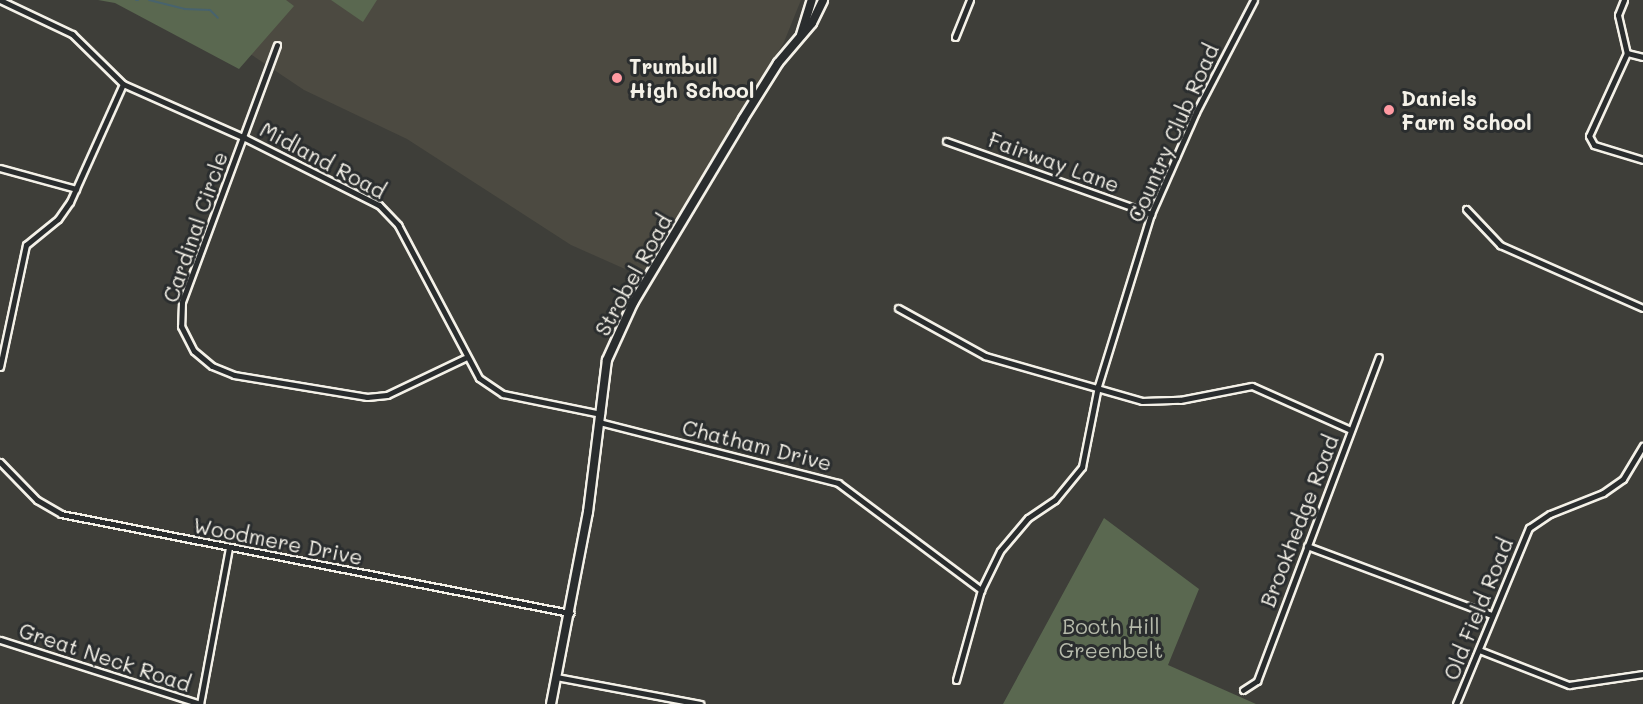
<!DOCTYPE html>
<html>
<head>
<meta charset="utf-8">
<style>
  body { margin:0 }
  #map { position:relative; width:1643px; height:704px; overflow:hidden; background:#3e3e39; font-family:Mali,sans-serif }
  div>[style] { position:absolute }
  .built>* { inset:0; background:#4c4a41 }
  .green>* { inset:0; background:#5a6850 }
  .stream>* { height:2px; margin:-1px; padding:0 1px; transform-origin:1px; border-radius:1px; background:#48636d }
  .roads { filter:drop-shadow(2px 0 #f4f1e8) drop-shadow(-2px 0 #f4f1e8) drop-shadow(0 2px #f4f1e8) drop-shadow(0 -2px #f4f1e8) }
  .street>* { height:5px; margin:-2.5px; padding:0 2.5px; transform-origin:2.5px; border-radius:2.5px; background:#2a2d2e }
  .secondary>* { height:8px; margin:-4px; padding:0 4px; transform-origin:4px; border-radius:4px; background:#2a2d2e }
  .dots>* { width:16px; height:16px; translate:-50% -50%; box-sizing:border-box; border:3px solid #2a2d2e; border-radius:50% }
  span { translate:-50% -50%; white-space:nowrap; text-align:center; line-height:1.15; -webkit-text-stroke:6px #2a2d2e; paint-order:stroke }
  .poi-label { font-size:21px; color:#f4f1e8; font-weight:700 }
  .left { translate:0 -50%; text-align:left }
  .street-label { font-size:21px; color:#f4f1e8 }
  .park-label { font-size:21px; color:#b6baab }
</style>
</head>
<body>
<div id="map">
  <div class="built">
    <div style="clip-path:polygon(201px 0,801px 0,784px 42px,643px 277px,571px 245px,407px 139px,304px 90px,231px 41px)"></div>
  </div>
  <div class="green">
    <div style="clip-path:polygon(98px 0,286px 0,294px 6px,239px 69px,115px 3px)"></div>
    <div style="clip-path:polygon(331px 0,377px 0,363px 22px)"></div>
    <div style="clip-path:polygon(1104px 518px,1199px 589px,1168px 665px,1256px 704px,1003px 704px)"></div>
  </div>
  <div class="stream">
    <div style="left:136px;top:0;width:2px"></div>
    <div style="left:149px;top:0;width:36px;rotate:14deg"></div>
    <div style="left:184px;top:9px;width:26px;rotate:2deg"></div>
    <div style="left:210px;top:10px;width:11px;rotate:45deg"></div>
  </div>
  <div class="roads">
    <div class="street">
      <div style="left:0;top:0;width:80px;rotate:25.3deg"></div>
      <div style="left:72px;top:34px;width:71px;rotate:44.4deg"></div>
      <div style="left:123px;top:84px;width:133px;rotate:23.9deg"></div>
      <div style="left:245px;top:138px;width:150px;rotate:26.6deg"></div>
      <div style="left:379px;top:205px;width:28px;rotate:46deg"></div>
      <div style="left:398px;top:225px;width:173px;rotate:62.1deg"></div>
      <div style="left:479px;top:378px;width:29px;rotate:34deg"></div>
      <div style="left:503px;top:394px;width:100px;rotate:11.5deg"></div>
      <div style="left:1624px;top:0;width:16px;rotate:112deg"></div>
      <div style="left:1618px;top:15px;width:39px;rotate:77deg"></div>
      <div style="left:955px;top:37px;width:40px;rotate:-68deg"></div>
      <div style="left:277px;top:45px;width:274px;rotate:110.3deg"></div>
      <div style="left:182px;top:302px;width:24px;rotate:92deg"></div>
      <div style="left:181px;top:326px;width:28px;rotate:63deg"></div>
      <div style="left:194px;top:351px;width:23px;rotate:40deg"></div>
      <div style="left:212px;top:366px;width:24px;rotate:22deg"></div>
      <div style="left:234px;top:375px;width:135px;rotate:9.4deg"></div>
      <div style="left:367px;top:397px;width:20px;rotate:-6deg"></div>
      <div style="left:387px;top:395px;width:86px;rotate:-25.4deg"></div>
      <div style="left:1643px;top:57px;width:16px;rotate:-166deg"></div>
      <div style="left:1627px;top:53px;width:91px;rotate:114.6deg"></div>
      <div style="left:1589px;top:136px;width:10px;rotate:61deg"></div>
      <div style="left:1594px;top:145px;width:51px;rotate:17deg"></div>
      <div style="left:946px;top:141px;width:218px;rotate:19.6deg"></div>
      <div style="left:0;top:168px;width:79px;rotate:15.4deg"></div>
      <div style="left:1466px;top:209px;width:50px;rotate:46.6deg"></div>
      <div style="left:1500px;top:245px;width:156px;rotate:23.8deg"></div>
      <div style="left:898px;top:308px;width:99px;rotate:28.9deg"></div>
      <div style="left:985px;top:356px;width:163px;rotate:16deg"></div>
      <div style="left:1142px;top:401px;width:38px;rotate:-2deg"></div>
      <div style="left:1180px;top:400px;width:73px;rotate:-11deg"></div>
      <div style="left:1252px;top:386px;width:108px;rotate:24deg"></div>
      <div style="left:0;top:367px;width:125px;rotate:-78deg"></div>
      <div style="left:26px;top:245px;width:41px;rotate:-39.1deg"></div>
      <div style="left:58px;top:219px;width:21px;rotate:-55deg"></div>
      <div style="left:70px;top:202px;width:129px;rotate:-65.8deg"></div>
      <div style="left:599px;top:422px;width:247px;rotate:14.3deg"></div>
      <div style="left:838px;top:483px;width:179px;rotate:36.8deg"></div>
      <div style="left:0;top:462px;width:53px;rotate:45.8deg"></div>
      <div style="left:37px;top:500px;width:28px;rotate:30deg"></div>
      <div style="left:61px;top:514px;width:519px;rotate:11.01deg"></div>
      <div style="left:1307px;top:546px;width:197px;rotate:20.5deg"></div>
      <div style="left:0;top:640px;width:210px;rotate:17.7deg"></div>
      <div style="left:200px;top:704px;width:159px;rotate:-79.5deg"></div>
      <div style="left:1479px;top:650px;width:97px;rotate:21.3deg"></div>
      <div style="left:1569px;top:685px;width:75px;rotate:-8.5deg"></div>
      <div style="left:556px;top:677px;width:147px;rotate:10.6deg"></div>
      <div style="left:956px;top:680px;width:93px;rotate:-74.5deg"></div>
      <div style="left:981px;top:590px;width:43px;rotate:-64deg"></div>
      <div style="left:1000px;top:551px;width:43px;rotate:-49.7deg"></div>
      <div style="left:1028px;top:518px;width:32px;rotate:-34deg"></div>
      <div style="left:1055px;top:500px;width:43px;rotate:-50.7deg"></div>
      <div style="left:1082px;top:467px;width:83px;rotate:-78.8deg"></div>
      <div style="left:1098px;top:386px;width:180px;rotate:-72.9deg"></div>
      <div style="left:1151px;top:214px;width:111px;rotate:-66.2deg"></div>
      <div style="left:1196px;top:112px;width:126px;rotate:-62.6deg"></div>
      <div style="left:1243px;top:690px;width:17px;rotate:-33deg"></div>
      <div style="left:1257px;top:681px;width:346px;rotate:-69.4deg"></div>
      <div style="left:1456px;top:704px;width:191px;rotate:-67.5deg"></div>
      <div style="left:1529px;top:528px;width:25px;rotate:-34deg"></div>
      <div style="left:1550px;top:514px;width:57px;rotate:-21.6deg"></div>
      <div style="left:1603px;top:493px;width:24px;rotate:-35deg"></div>
      <div style="left:1623px;top:479px;width:39px;rotate:-59deg"></div>
    </div>
    <div class="secondary">
      <div style="left:801px;top:35px;width:37px;rotate:-73deg"></div>
      <div style="left:551px;top:704px;width:196px;rotate:-79.1deg"></div>
      <div style="left:588px;top:512px;width:153px;rotate:-82.9deg"></div>
      <div style="left:607px;top:360px;width:63px;rotate:-65.5deg"></div>
      <div style="left:633px;top:303px;width:214px;rotate:-59.1deg"></div>
      <div style="left:743px;top:119px;width:66px;rotate:-58deg"></div>
      <div style="left:778px;top:63px;width:52px;rotate:-49.6deg"></div>
      <div style="left:812px;top:23px;width:25px;rotate:-64deg"></div>
    </div>
  </div>
  <div class="dots">
    <div style="left:617px;top:78px;background:#ff9aa2"></div>
    <div style="left:1389px;top:110px;background:#ff9aa2"></div>
  </div>
  <div class="poi-label">
    <span class="left" style="left:629px;top:78px">Trumbull<br>High School</span>
    <span class="left" style="left:1401px;top:110px">Daniels<br>Farm School</span>
  </div>
  <div class="street-label">
    <span style="left:1173px;top:133px;rotate:-66deg">Country Club Road</span>
    <span style="left:323px;top:160px;rotate:28deg">Midland Road</span>
    <span style="left:1054px;top:162px;rotate:20deg">Fairway Lane</span>
    <span style="left:195px;top:227px;rotate:-71deg">Cardinal Circle</span>
    <span style="left:633px;top:275px;rotate:-61deg">Strobel Road</span>
    <span style="left:757px;top:445px;rotate:14deg">Chatham Drive</span>
    <span style="left:1299px;top:521px;rotate:-69deg">Brookhedge Road</span>
    <span style="left:278px;top:541px;rotate:11deg">Woodmere Drive</span>
    <span style="left:1478px;top:609px;rotate:-68deg">Old Field Road</span>
    <span style="left:105px;top:657px;rotate:18deg">Great Neck Road</span>
  </div>
  <div class="park-label">
    <span style="left:1111px;top:638px">Booth Hill<br>Greenbelt</span>
  </div>
</div>
</body>
</html>
